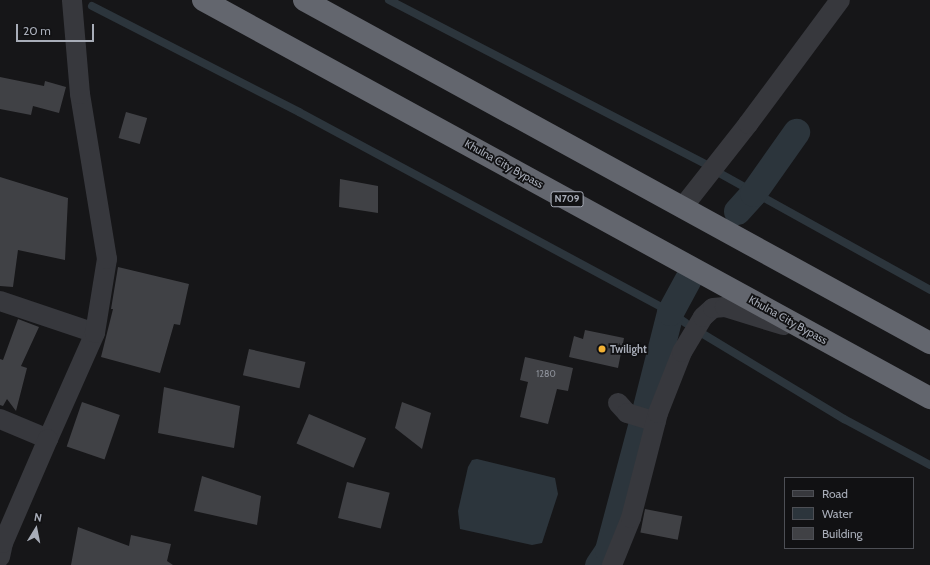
<!DOCTYPE html>
<html>
<head>
<meta charset="utf-8">
<style>
  body { margin:0 }
  #map { position:relative; width:930px; height:565px; overflow:hidden; background:#161618; font-family:Cabin,sans-serif }
  div>[style] { position:absolute }
  .water>* { inset:0; background:#2c353c }
  .stream>* { height:8px; margin:-4px; padding:0 4px; transform-origin:4px; border-radius:4px; background:#2c353c }
  .canal>* { height:27px; margin:-13.5px; padding:0 13.5px; transform-origin:13.5px; border-radius:13.5px; background:#2c353c }
  .building>* { inset:0; background:#404145; transform-origin:0 0 }
  .street>* { height:20px; margin:-10px; padding:0 10px; transform-origin:10px; border-radius:10px; background:#37383d }
  .highway>* { height:22px; margin:-11px; padding:0 11px; transform-origin:11px; border-radius:11px; background:#63666e }
  .dots>* { width:11px; height:11px; translate:-50% -50%; box-sizing:border-box; border:2px solid #111113; border-radius:50% }
  span { translate:-50% -50%; white-space:nowrap; text-align:center; line-height:1.15; -webkit-text-stroke:3.5px #111113; paint-order:stroke }
  .number-label { font-size:9px; color:#8e929b }
  .number-label span { -webkit-text-stroke-width:0 }
  .shield-label span { padding:1px 3px; background:#111113; border:1px solid; border-radius:3px; -webkit-text-stroke-width:0 }
  .shield-label { font-size:10px; color:#a8adb8; font-weight:700 }
  .street-label { font-size:11px; color:#a8adb8 }
  .poi-label { font-size:11px; color:#a8adb8; font-weight:700 }
  .left { translate:0 -50%; text-align:left }
  .legend { position:absolute; left:784px; top:477px; width:130px; height:72px; box-sizing:border-box; background:#111113; border:1px solid #4d4f55; margin:0; padding:5px 7px; list-style:none; font-size:12px; color:#a8adb8 }
  .legend li { display:flex; align-items:center; gap:8px; height:20px }
  .legend b { width:20px; border:1px solid #4d4f55 }
  .north { position:absolute; left:16px; top:509px; width:40px; height:40px; -webkit-text-stroke:3px #111113; paint-order:stroke; rotate:10deg; font-size:11px; font-weight:700; line-height:16px; text-align:center; color:#a8adb8 }
  .north::after { content:''; display:block; margin:auto; width:14px; height:18px; background:#a8adb8; clip-path:polygon(50% 0,100% 100%,50% 72%,0 100%) }
  .scale { position:absolute; left:16px; top:24px; width:78px; height:18px; box-sizing:border-box; border:2px solid #a8adb8; border-top:0; padding-left:5px; font-size:12px; line-height:14px; white-space:nowrap; color:#a8adb8; -webkit-text-stroke:3px #111113; paint-order:stroke }
</style>
</head>
<body>
<div id="map">
  <div class="water">
    <div style="clip-path:polygon(477px 459px,555px 478px,558px 494px,542px 543px,532px 545px,460px 529px,458px 511px,468px 467px,472px 460px)"></div>
  </div>
  <div class="stream">
    <div style="left:389px;top:0;width:358px;rotate:27.4deg"></div>
    <div style="left:92px;top:6px;width:233px;rotate:27.1deg"></div>
    <div style="left:299px;top:112px;width:421px;rotate:28.3deg"></div>
    <div style="left:670px;top:312px;width:19px;rotate:35deg"></div>
    <div style="left:721px;top:174px;width:239px;rotate:29deg"></div>
    <div style="left:703px;top:334px;width:165px;rotate:31.1deg"></div>
    <div style="left:844px;top:419px;width:98px;rotate:28.1deg"></div>
  </div>
  <div class="canal">
    <div style="left:737px;top:211px;width:24px;rotate:-48deg"></div>
    <div style="left:753px;top:193px;width:75px;rotate:-54.8deg"></div>
    <div style="left:644px;top:415px;width:106px;rotate:-75.8deg"></div>
    <div style="left:670px;top:312px;width:42px;rotate:-61.6deg"></div>
    <div style="left:598px;top:565px;width:18px;rotate:-56deg"></div>
    <div style="left:608px;top:550px;width:132px;rotate:-75.1deg"></div>
  </div>
  <div class="building">
    <div style="clip-path:polygon(0 77px,44px 86px,45px 81px,66px 87px,59px 113px,33px 106px,31px 115px,0 109px)"></div>
    <div style="left:126px;top:112px;width:22px;height:27px;rotate:16deg"></div>
    <div style="clip-path:polygon(0 177px,68px 198px,65px 260px,18px 250px,13px 287px,0 286px)"></div>
    <div style="clip-path:polygon(340px 179px,378px 186px,378px 213px,339px 207px)"></div>
    <div style="clip-path:polygon(118px 267px,189px 284px,180px 325px,174px 324px,160px 373px,101px 357px,113px 309px,111px 309px)"></div>
    <div style="clip-path:polygon(18px 319px,39px 327px,21px 366px,27px 368px,16px 411px,7px 399px,3px 406px,0 405px,0 359px,3px 360px)"></div>
    <div style="clip-path:polygon(585px 330px,624px 338px,618px 368px,569px 357px,574px 336px,583px 339px)"></div>
    <div style="left:249px;top:349px;width:58px;height:27px;rotate:13deg"></div>
    <div style="clip-path:polygon(525px 357px,573px 368px,568px 391px,557px 389px,548px 424px,520px 417px,528px 382px,520px 380px)"></div>
    <div style="clip-path:polygon(164px 387px,240px 406px,234px 448px,158px 433px)"></div>
    <div style="left:82px;top:402px;width:40px;height:47px;rotate:19deg"></div>
    <div style="clip-path:polygon(402px 402px,431px 413px,422px 449px,395px 428px)"></div>
    <div style="left:309px;top:414px;width:62px;height:32px;rotate:23deg"></div>
    <div style="clip-path:polygon(202px 476px,261px 496px,257px 525px,194px 511px)"></div>
    <div style="left:347px;top:482px;width:44px;height:37px;rotate:14deg"></div>
    <div style="left:645px;top:509px;width:38px;height:24px;rotate:11deg"></div>
    <div style="clip-path:polygon(78px 527px,129px 546px,131px 535px,171px 544px,167px 561px,173px 565px,71px 565px)"></div>
  </div>
  <div class="street">
    <div style="left:682px;top:208px;width:107px;rotate:-51.8deg"></div>
    <div style="left:748px;top:124px;width:154px;rotate:-53.4deg"></div>
    <div style="left:0;top:301px;width:100px;rotate:18.6deg"></div>
    <div style="left:618px;top:403px;width:13px;rotate:48deg"></div>
    <div style="left:627px;top:413px;width:30px;rotate:17deg"></div>
    <div style="left:0;top:419px;width:52px;rotate:22.6deg"></div>
    <div style="left:48px;top:439px;width:116px;rotate:-66.1deg"></div>
    <div style="left:95px;top:333px;width:75px;rotate:-80.8deg"></div>
    <div style="left:107px;top:259px;width:167px;rotate:-99.3deg"></div>
    <div style="left:80px;top:94px;width:94px;rotate:-94.9deg"></div>
    <div style="left:0;top:557px;width:14px;rotate:-78deg"></div>
    <div style="left:3px;top:543px;width:113px;rotate:-66.6deg"></div>
    <div style="left:612px;top:565px;width:51px;rotate:-68deg"></div>
    <div style="left:631px;top:518px;width:108px;rotate:-75.6deg"></div>
    <div style="left:658px;top:413px;width:66px;rotate:-68.5deg"></div>
    <div style="left:682px;top:352px;width:41px;rotate:-59deg"></div>
    <div style="left:703px;top:317px;width:13px;rotate:-42deg"></div>
    <div style="left:713px;top:308px;width:12px;rotate:-5deg"></div>
    <div style="left:725px;top:307px;width:61px;rotate:17.2deg"></div>
  </div>
  <div class="highway">
    <div style="left:203px;top:0;width:829px;rotate:28.7deg"></div>
    <div style="left:304px;top:0;width:714px;rotate:28.72deg"></div>
  </div>
  <div class="dots">
    <div style="left:602px;top:349px;background:#f2b134"></div>
  </div>
  <div class="number-label">
    <span style="left:546px;top:374px">1280</span>
  </div>
  <div class="shield-label">
    <span style="left:567px;top:199px">N709</span>
  </div>
  <div class="street-label">
    <span style="left:504px;top:164px;rotate:29deg">Khulna City Bypass</span>
    <span style="left:788px;top:320px;rotate:29deg">Khulna City Bypass</span>
  </div>
  <div class="poi-label">
    <span class="left" style="left:610px;top:349px">Twilight</span>
  </div>
  <ul class="legend">
  <li><b style="height:5px;background:#37383d"></b>Road</li>
  <li><b style="height:11px;background:#2c353c"></b>Water</li>
  <li><b style="height:11px;background:#404145"></b>Building</li>
  </ul>
  <div class="north">N</div>
  <div class="scale">20 m</div>
</div>
</body>
</html>
